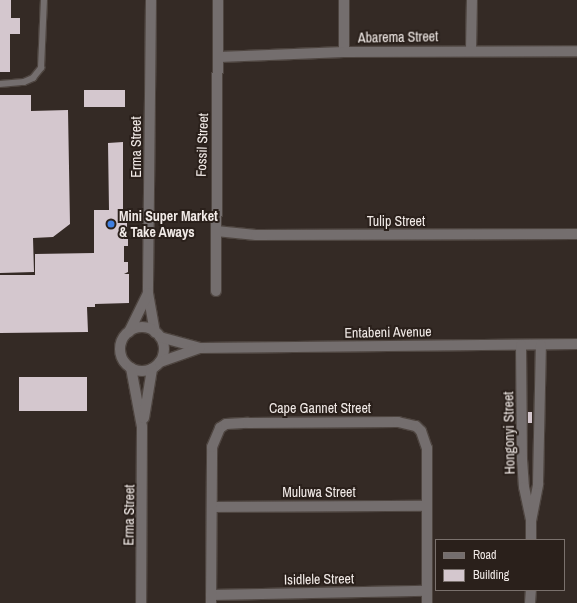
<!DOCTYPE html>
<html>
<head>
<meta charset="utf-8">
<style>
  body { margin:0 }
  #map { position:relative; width:577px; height:603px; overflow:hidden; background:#342a25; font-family:"Archivo Narrow",sans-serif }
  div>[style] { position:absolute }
  .building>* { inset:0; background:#d4c7ce; transform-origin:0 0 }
  .roads { filter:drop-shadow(1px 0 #4e4540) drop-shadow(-1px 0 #4e4540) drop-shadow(0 1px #4e4540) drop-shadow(0 -1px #4e4540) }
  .service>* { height:5.5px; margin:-2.75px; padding:0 2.75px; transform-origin:2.75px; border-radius:2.75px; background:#746e6e }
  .minor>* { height:10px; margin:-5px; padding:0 5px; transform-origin:5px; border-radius:5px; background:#746e6e }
  .minor>.ring { margin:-5px; padding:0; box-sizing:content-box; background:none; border:10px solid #746e6e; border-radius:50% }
  .dots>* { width:11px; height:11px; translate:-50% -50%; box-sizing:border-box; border:2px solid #2a201b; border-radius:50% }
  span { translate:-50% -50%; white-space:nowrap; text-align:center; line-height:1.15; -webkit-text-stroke:4px #2a201b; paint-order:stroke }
  .street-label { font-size:14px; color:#f1eae7 }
  .poi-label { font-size:14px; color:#f1eae7; font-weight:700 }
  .left { translate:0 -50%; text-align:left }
  .legend { position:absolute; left:435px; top:539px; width:130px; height:52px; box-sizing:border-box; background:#2a201b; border:1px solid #7a716d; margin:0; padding:5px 7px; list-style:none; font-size:12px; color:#f1eae7 }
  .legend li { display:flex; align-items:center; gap:8px; height:20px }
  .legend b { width:20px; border:1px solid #7a716d }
</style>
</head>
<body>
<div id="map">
  <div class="building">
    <div style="clip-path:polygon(0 0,11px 0,11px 18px,20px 18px,20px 34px,10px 34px,10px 72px,0 72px)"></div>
    <div style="left:125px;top:90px;width:17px;height:41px;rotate:90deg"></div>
    <div style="clip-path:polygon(0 95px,31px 95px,31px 111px,68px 110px,70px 224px,53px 237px,33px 238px,34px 272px,0 273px)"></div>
    <div style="clip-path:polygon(123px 142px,123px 215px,127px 215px,127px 227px,124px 227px,124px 234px,128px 234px,128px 246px,124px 246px,124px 262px,128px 262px,128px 272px,124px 274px,129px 274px,129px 303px,95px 304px,95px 307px,87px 307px,88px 332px,0 333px,0 275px,35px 275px,35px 254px,94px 253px,94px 210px,109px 210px,108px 143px)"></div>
    <div style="left:19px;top:377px;width:68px;height:34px"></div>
    <div style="left:526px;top:412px;width:6px;height:11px"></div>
  </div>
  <div class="roads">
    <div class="service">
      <div style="left:0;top:84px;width:24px;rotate:-5deg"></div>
      <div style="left:24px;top:82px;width:10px;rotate:-24deg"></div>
      <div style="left:33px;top:78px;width:13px;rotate:-51deg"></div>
      <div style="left:41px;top:68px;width:68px;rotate:-87.5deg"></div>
    </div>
    <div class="minor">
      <div style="left:151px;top:0;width:293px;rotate:90.6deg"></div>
      <div style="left:148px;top:293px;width:40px;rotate:80deg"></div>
      <div style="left:344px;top:0;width:52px;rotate:90deg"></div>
      <div style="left:471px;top:50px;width:50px;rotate:-88.9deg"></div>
      <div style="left:219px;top:57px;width:125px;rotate:-2.3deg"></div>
      <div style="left:344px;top:52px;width:233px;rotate:-0.2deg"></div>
      <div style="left:216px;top:231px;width:40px;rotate:5.7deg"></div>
      <div style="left:256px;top:235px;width:321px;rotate:-0.2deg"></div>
      <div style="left:216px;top:291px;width:291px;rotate:-89.6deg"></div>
      <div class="ring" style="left:120px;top:327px;width:34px;height:34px"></div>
      <div style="left:129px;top:332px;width:43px;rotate:-64deg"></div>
      <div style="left:160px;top:337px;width:41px;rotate:15.4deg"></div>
      <div style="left:200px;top:348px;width:377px;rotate:-0.6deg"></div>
      <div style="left:521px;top:345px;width:114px;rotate:89.5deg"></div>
      <div style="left:522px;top:459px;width:28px;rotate:86deg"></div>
      <div style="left:524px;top:487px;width:33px;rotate:78deg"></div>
      <div style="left:160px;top:362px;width:42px;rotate:-19.3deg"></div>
      <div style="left:131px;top:368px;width:60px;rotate:79.4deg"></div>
      <div style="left:142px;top:427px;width:176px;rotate:90.3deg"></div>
      <div style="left:144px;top:418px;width:50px;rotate:-80.7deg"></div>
      <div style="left:212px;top:507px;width:215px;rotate:-0.3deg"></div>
      <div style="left:531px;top:540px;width:19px;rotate:-90deg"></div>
      <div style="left:531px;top:521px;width:38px;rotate:-79deg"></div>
      <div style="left:538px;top:484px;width:139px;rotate:-88.8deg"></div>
      <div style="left:211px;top:595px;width:216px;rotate:-1.1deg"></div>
      <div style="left:211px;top:603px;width:156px;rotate:-89.6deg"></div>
      <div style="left:212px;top:447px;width:21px;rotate:-67deg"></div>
      <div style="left:220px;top:428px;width:7px;rotate:-34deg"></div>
      <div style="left:226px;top:424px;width:22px;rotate:-3deg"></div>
      <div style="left:248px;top:423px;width:150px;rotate:-0.4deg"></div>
      <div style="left:398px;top:422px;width:18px;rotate:13deg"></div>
      <div style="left:416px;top:426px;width:7px;rotate:45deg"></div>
      <div style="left:421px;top:431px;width:18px;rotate:71deg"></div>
      <div style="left:427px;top:448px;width:155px;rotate:90deg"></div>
      <div style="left:530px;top:603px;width:13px;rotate:-86deg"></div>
    </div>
  </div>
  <div class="dots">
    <div style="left:111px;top:224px;background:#3f7fe0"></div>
  </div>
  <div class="street-label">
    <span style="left:398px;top:37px;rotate:-1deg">Abarema Street</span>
    <span style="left:202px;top:145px;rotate:-88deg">Fossil Street</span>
    <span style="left:136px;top:147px;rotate:-90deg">Erma Street</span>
    <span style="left:396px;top:221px">Tulip Street</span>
    <span style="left:388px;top:332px;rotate:-1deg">Entabeni Avenue</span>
    <span style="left:320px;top:408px">Cape Gannet Street</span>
    <span style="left:509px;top:433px;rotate:-91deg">Hongonyi Street</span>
    <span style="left:319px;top:492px">Muluwa Street</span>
    <span style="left:129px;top:515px;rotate:-89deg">Erma Street</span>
    <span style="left:319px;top:579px;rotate:-1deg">Isidlele Street</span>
  </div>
  <div class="poi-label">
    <span class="left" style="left:119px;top:224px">Mini Super Market<br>&amp; Take Aways</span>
  </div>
  <ul class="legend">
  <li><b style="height:5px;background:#746e6e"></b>Road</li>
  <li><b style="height:11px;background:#d4c7ce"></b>Building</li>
  </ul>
</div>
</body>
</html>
